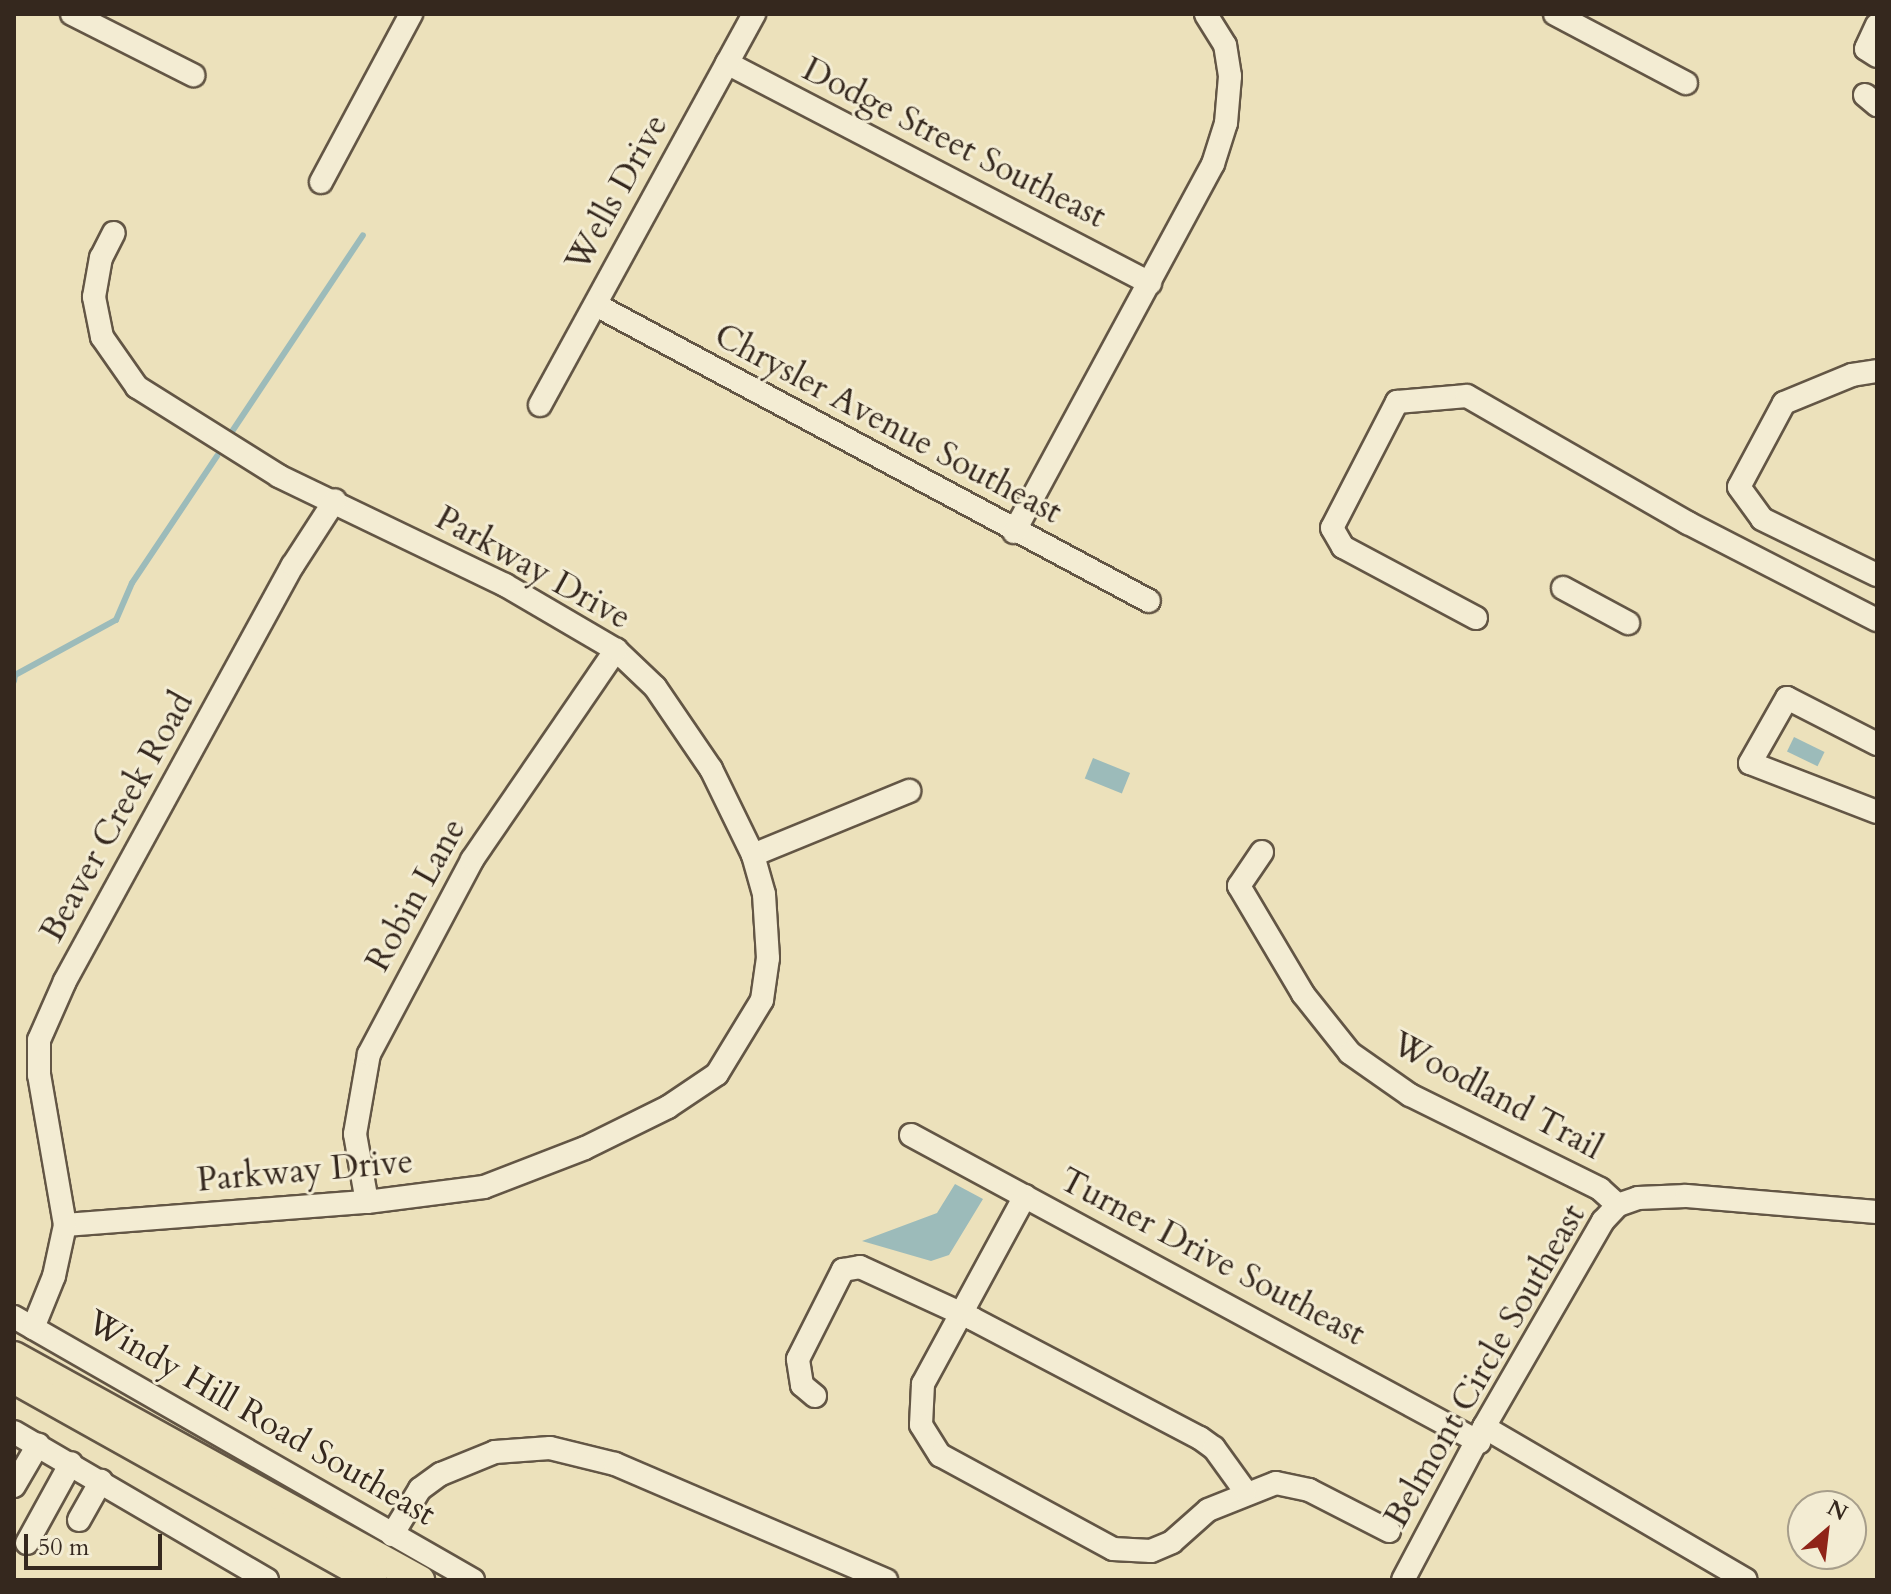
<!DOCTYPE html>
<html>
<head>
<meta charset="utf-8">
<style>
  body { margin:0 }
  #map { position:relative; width:1891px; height:1594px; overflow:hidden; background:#ece1bb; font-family:Cardo,serif }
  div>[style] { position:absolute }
  .water>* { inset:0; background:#9cbbba; transform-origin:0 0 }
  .stream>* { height:6px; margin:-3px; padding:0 3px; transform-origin:3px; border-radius:3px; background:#9cbbba }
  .roads { filter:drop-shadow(2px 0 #635645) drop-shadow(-2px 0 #635645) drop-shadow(0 2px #635645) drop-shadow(0 -2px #635645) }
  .minor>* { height:22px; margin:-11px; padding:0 11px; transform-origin:11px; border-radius:11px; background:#f3ecd3 }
  .major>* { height:28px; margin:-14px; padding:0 14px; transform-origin:14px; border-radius:14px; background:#ece1bb }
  span { translate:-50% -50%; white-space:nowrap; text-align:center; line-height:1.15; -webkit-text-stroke:6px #f3ecd3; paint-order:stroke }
  .street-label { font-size:34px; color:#35281e }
  .frame { position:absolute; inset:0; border:16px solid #35281e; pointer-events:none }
  .north { position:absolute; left:1787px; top:1490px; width:80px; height:80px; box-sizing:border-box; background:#f3ecd3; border:2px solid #a79e8b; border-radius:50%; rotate:28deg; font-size:22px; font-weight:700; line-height:32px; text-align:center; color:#35281e }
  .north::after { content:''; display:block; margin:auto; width:28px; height:36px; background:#8f2418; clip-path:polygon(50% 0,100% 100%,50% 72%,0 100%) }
  .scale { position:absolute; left:24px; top:1534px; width:138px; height:36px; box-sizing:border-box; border:4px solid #35281e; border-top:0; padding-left:10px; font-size:24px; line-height:28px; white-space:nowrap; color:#35281e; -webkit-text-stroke:6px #f3ecd3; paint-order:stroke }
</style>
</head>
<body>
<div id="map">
  <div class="water">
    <div style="left:1794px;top:737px;width:34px;height:16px;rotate:26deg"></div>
    <div style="left:1093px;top:758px;width:40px;height:22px;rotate:22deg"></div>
    <div style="clip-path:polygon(955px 1184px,983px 1199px,949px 1255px,931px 1261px,862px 1241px,937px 1213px)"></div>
  </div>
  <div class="stream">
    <div style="left:233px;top:430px;width:234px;rotate:-56.3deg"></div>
    <div style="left:14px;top:681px;width:6px;rotate:-81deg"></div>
    <div style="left:15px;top:675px;width:115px;rotate:-28.6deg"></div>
    <div style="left:116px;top:620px;width:40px;rotate:-66.6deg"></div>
    <div style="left:132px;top:583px;width:153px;rotate:-56.2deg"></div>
  </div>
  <div class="roads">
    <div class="minor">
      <div style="left:72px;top:14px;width:136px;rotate:26.8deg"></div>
      <div style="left:1555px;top:14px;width:148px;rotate:27.8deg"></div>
      <div style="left:1877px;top:25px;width:26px;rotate:115deg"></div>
      <div style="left:1866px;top:49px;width:13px;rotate:32deg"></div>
      <div style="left:727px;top:63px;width:477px;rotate:27.5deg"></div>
      <div style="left:1865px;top:95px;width:16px;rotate:40deg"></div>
      <div style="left:321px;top:182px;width:191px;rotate:-61.8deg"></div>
      <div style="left:596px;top:305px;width:627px;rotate:28.16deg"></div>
      <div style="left:1877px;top:371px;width:25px;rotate:171deg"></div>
      <div style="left:1852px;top:375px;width:74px;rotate:157.6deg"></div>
      <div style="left:1784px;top:403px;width:95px;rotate:118.2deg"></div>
      <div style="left:1739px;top:487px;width:39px;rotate:54deg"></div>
      <div style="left:1762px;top:519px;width:128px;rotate:26deg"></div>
      <div style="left:540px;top:405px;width:446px;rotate:-61.3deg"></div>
      <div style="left:1014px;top:532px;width:418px;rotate:-61.6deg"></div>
      <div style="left:1213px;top:164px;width:43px;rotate:-72.4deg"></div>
      <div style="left:1226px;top:123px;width:47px;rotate:-85.1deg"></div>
      <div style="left:1230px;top:76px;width:31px;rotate:-99deg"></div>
      <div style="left:1225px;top:45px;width:36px;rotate:-122deg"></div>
      <div style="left:1563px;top:588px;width:74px;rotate:28.3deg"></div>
      <div style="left:1476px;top:618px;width:151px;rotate:-151.9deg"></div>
      <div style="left:1343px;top:547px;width:22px;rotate:-120deg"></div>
      <div style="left:1332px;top:528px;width:142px;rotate:-62.7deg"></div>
      <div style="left:1397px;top:402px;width:70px;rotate:-4.9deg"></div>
      <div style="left:1467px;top:396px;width:255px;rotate:29.9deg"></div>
      <div style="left:1688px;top:523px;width:212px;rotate:27.2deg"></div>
      <div style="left:1877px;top:744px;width:101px;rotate:-152.9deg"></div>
      <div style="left:1787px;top:698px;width:75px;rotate:119.6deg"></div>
      <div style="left:1750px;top:763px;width:136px;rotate:21.1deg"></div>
      <div style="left:1262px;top:852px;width:41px;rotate:124.1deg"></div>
      <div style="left:1239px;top:886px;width:126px;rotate:59.3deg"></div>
      <div style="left:1303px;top:994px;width:75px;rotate:51.5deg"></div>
      <div style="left:1350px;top:1053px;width:73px;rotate:35deg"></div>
      <div style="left:1410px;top:1095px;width:212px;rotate:26.3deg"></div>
      <div style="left:1600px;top:1189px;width:24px;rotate:42deg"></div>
      <div style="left:753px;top:855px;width:169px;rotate:-22.3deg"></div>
      <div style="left:911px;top:1135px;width:646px;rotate:28.39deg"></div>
      <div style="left:1025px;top:1196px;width:214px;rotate:118.5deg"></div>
      <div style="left:923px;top:1384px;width:41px;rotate:92.8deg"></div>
      <div style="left:921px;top:1425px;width:36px;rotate:58deg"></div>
      <div style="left:940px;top:1455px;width:197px;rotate:28.5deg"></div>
      <div style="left:1113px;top:1549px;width:38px;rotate:3deg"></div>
      <div style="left:1151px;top:1551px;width:23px;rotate:-23deg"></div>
      <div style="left:1172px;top:1542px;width:48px;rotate:-41.6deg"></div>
      <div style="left:1208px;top:1510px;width:73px;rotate:-21.7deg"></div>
      <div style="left:1276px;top:1483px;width:34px;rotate:12deg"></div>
      <div style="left:1309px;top:1490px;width:90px;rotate:27.1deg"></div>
      <div style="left:367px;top:1202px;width:69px;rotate:-100deg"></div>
      <div style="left:355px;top:1134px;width:81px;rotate:-80.1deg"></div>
      <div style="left:369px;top:1054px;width:220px;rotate:-62deg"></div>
      <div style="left:472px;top:860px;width:255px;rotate:-55.6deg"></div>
      <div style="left:65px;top:1225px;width:303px;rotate:-4.4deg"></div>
      <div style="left:367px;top:1202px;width:118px;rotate:-7.3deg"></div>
      <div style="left:484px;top:1187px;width:108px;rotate:-21.1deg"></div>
      <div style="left:585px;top:1148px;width:93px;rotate:-26.3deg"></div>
      <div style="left:668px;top:1107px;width:59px;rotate:-34deg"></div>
      <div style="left:717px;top:1074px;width:87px;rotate:-58.7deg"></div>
      <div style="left:762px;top:1000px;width:42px;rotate:-81.9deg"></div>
      <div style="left:768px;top:958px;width:64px;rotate:-93.6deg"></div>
      <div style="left:764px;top:894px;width:41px;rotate:-105.8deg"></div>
      <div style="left:753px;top:855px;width:96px;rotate:-116deg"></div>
      <div style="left:711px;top:769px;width:99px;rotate:-124.3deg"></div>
      <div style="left:655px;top:687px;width:54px;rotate:-136.5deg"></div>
      <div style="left:616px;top:650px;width:129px;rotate:-149.6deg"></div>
      <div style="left:505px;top:585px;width:251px;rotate:-154.3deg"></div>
      <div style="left:279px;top:476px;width:168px;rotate:-147.9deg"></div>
      <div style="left:137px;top:387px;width:61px;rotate:-125deg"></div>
      <div style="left:102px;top:337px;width:41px;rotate:-101.3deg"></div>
      <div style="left:94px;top:297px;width:40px;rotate:-80deg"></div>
      <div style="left:101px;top:258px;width:28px;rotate:-63deg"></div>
      <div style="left:14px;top:1317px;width:529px;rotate:29.81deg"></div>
      <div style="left:33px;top:1328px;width:56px;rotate:-68deg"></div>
      <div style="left:54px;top:1276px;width:52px;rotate:-77.8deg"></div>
      <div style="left:65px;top:1225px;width:152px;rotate:-99.8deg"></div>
      <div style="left:39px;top:1075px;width:35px;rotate:-90deg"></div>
      <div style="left:39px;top:1040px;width:64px;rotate:-66.2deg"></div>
      <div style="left:65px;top:981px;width:474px;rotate:-61.3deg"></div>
      <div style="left:293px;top:565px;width:77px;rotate:-57.1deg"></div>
      <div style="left:815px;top:1396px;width:17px;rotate:-140deg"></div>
      <div style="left:802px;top:1385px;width:26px;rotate:-99deg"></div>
      <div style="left:798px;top:1359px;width:100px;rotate:-63.2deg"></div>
      <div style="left:843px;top:1270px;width:17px;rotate:-10deg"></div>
      <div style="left:860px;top:1267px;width:124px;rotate:24.7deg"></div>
      <div style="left:973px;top:1319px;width:256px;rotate:27.7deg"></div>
      <div style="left:1200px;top:1438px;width:17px;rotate:36deg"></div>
      <div style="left:1214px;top:1448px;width:53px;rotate:54.2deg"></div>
      <div style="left:1484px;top:1427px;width:303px;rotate:30.3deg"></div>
      <div style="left:14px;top:1432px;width:293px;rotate:30.3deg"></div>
      <div style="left:14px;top:1486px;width:48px;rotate:-59.7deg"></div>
      <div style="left:79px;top:1520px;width:45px;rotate:-60.6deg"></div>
      <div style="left:392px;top:1535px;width:54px;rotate:-58.7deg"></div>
      <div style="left:420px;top:1489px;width:26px;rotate:-36deg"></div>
      <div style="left:441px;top:1474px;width:58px;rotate:-22.2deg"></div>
      <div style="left:495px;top:1452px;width:55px;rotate:-4.2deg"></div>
      <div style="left:550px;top:1448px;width:67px;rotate:13.8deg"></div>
      <div style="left:615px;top:1464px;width:295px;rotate:23.2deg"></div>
      <div style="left:27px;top:1543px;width:91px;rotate:-61.2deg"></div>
      <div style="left:1403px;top:1580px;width:173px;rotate:-62.1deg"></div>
      <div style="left:1484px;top:1427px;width:238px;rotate:-60deg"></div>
      <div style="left:1603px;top:1221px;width:22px;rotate:-47deg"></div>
      <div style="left:1618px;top:1205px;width:21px;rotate:-19deg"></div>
      <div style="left:1638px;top:1198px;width:48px;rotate:-2.4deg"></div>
      <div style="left:1686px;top:1196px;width:192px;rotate:4.8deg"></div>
    </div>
    <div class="major">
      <div style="left:14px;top:1356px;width:464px;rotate:28.9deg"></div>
      <div style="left:14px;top:1379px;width:411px;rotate:29.2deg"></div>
    </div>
  </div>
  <div class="street-label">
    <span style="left:954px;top:143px;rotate:27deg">Dodge Street Southeast</span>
    <span style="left:617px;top:193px;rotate:-61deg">Wells Drive</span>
    <span style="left:888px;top:424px;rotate:28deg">Chrysler Avenue Southeast</span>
    <span style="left:533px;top:568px;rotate:29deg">Parkway Drive</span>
    <span style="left:117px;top:817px;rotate:-61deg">Beaver Creek Road</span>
    <span style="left:416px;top:895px;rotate:-61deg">Robin Lane</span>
    <span style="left:1497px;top:1096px;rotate:28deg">Woodland Trail</span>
    <span style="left:305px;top:1171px;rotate:-5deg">Parkway Drive</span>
    <span style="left:1212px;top:1257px;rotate:28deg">Turner Drive Southeast</span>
    <span style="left:1485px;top:1366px;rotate:-60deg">Belmont Circle Southeast</span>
    <span style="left:261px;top:1418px;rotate:30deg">Windy Hill Road Southeast</span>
  </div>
  <div class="frame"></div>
  <div class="north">N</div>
  <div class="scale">50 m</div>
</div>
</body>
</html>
